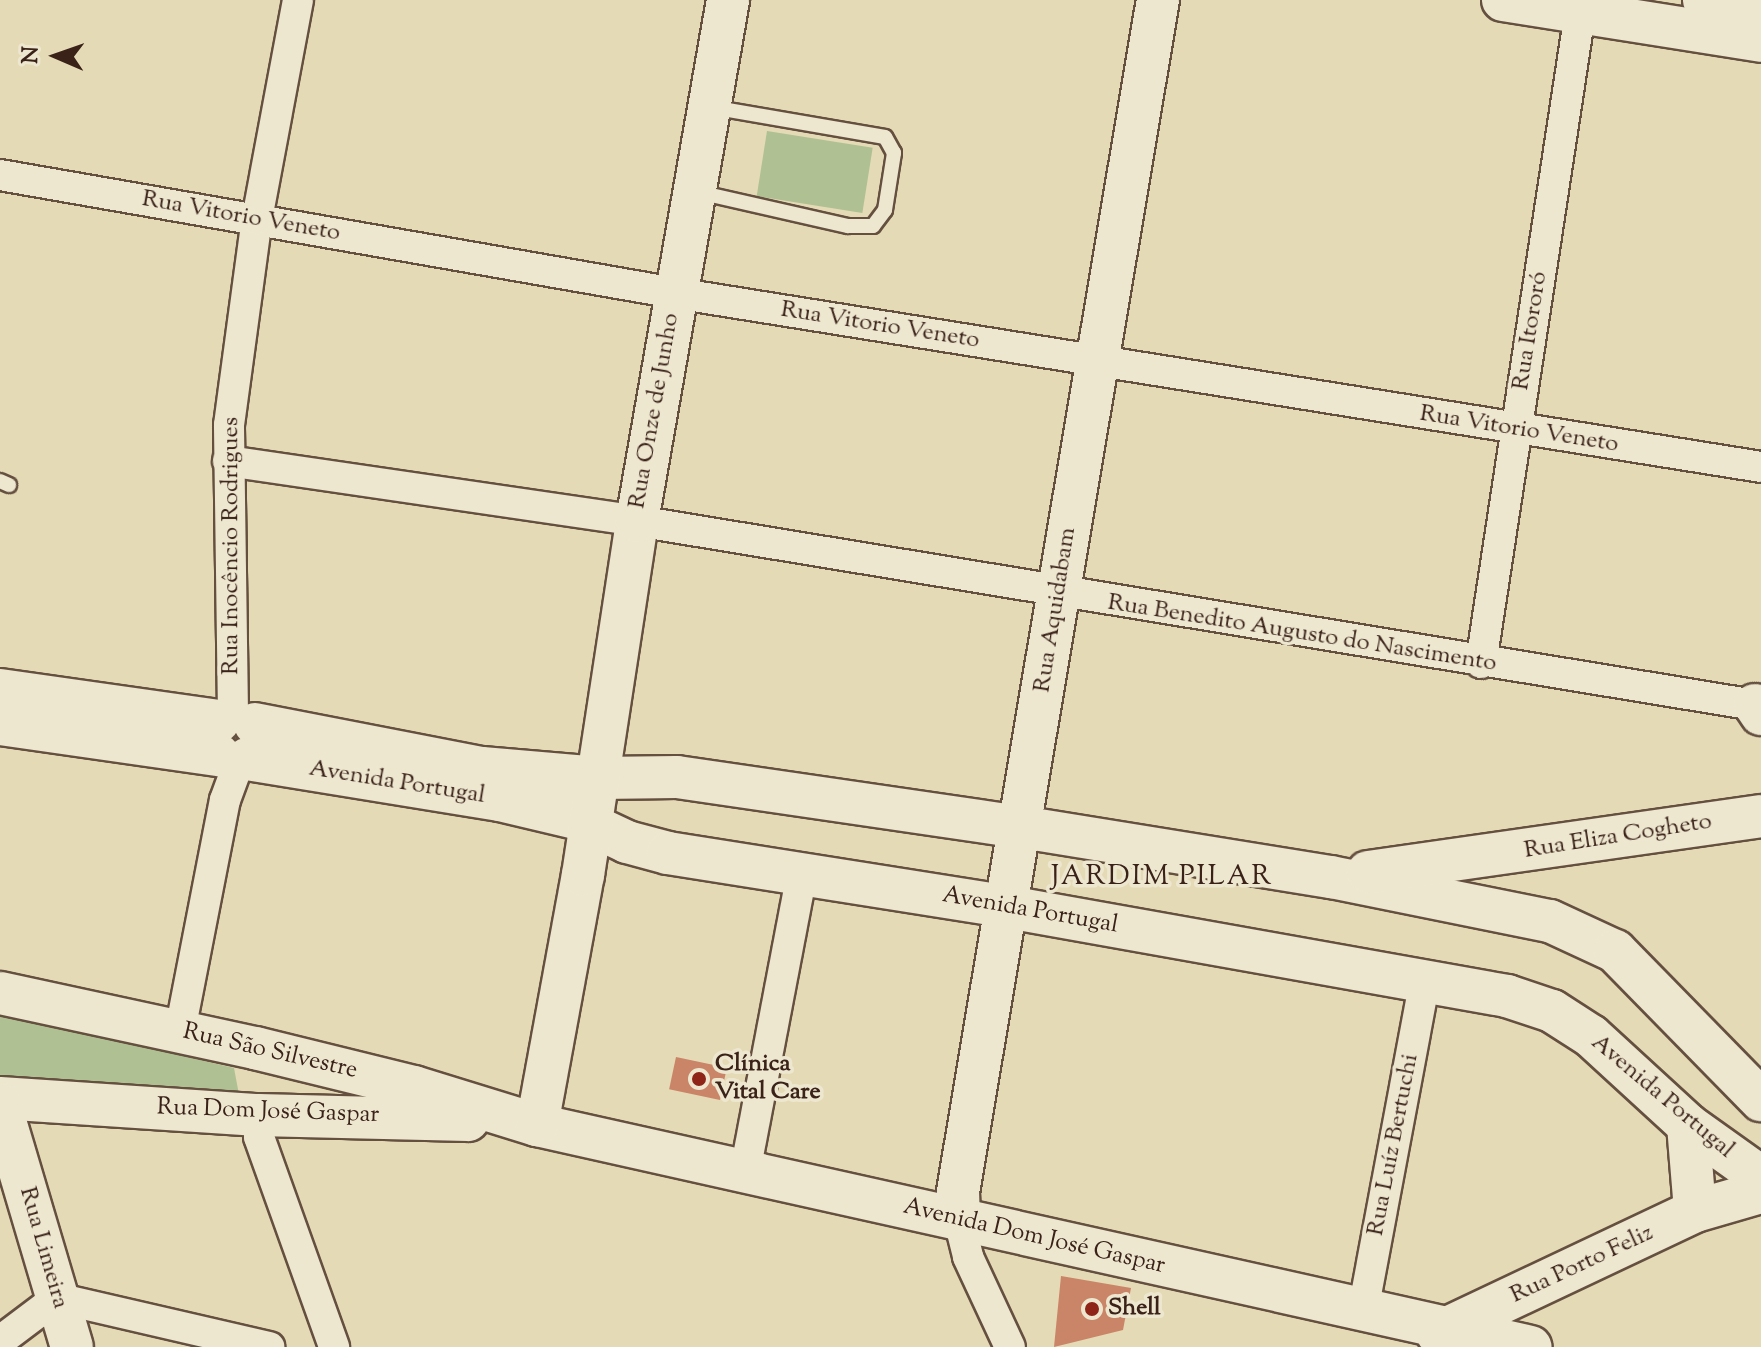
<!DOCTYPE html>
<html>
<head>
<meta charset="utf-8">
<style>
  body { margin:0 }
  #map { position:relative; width:1761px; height:1347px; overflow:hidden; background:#e5dab6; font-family:"Sorts Mill Goudy",serif }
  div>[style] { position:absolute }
  .green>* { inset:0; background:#afc193; transform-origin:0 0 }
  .building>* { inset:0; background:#ca8467; transform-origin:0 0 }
  .roads { filter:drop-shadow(2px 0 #655040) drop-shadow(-2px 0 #655040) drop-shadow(0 2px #655040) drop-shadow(0 -2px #655040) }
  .lane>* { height:14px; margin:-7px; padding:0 7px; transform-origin:7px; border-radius:7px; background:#eee7d0 }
  .street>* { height:30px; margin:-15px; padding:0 15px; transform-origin:15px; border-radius:15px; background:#eee7d0 }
  .secondary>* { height:42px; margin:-21px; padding:0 21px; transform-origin:21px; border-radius:21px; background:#eee7d0 }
  .dots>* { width:22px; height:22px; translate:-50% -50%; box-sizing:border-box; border:4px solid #eee7d0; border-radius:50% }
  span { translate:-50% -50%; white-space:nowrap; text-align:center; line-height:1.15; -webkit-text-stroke:7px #eee7d0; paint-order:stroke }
  .street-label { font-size:24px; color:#3a2218 }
  .poi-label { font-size:24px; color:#3a2218; font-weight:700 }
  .left { translate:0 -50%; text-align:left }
  .quarter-label { font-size:28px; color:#3a2218; letter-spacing:2px }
  .north { position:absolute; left:16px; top:16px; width:80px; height:80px; -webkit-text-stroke:6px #eee7d0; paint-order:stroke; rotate:272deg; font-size:22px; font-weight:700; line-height:32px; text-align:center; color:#3a2218 }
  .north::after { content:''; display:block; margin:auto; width:28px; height:36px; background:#3a2218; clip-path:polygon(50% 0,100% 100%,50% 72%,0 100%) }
</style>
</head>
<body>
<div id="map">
  <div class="green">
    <div style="left:767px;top:131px;width:107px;height:66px;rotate:9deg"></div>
    <div style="clip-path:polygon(0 1013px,234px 1068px,240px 1100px,0 1078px)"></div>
  </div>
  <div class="building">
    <div style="left:676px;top:1057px;width:52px;height:33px;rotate:12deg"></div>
    <div style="clip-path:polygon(1061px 1276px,1131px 1288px,1123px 1330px,1054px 1347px)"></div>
  </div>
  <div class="roads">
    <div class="lane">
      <div style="left:698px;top:192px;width:154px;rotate:12.8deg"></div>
      <div style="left:848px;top:226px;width:25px"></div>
      <div style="left:873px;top:226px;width:20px;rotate:-53deg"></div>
      <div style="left:885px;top:210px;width:58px;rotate:-81deg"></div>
      <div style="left:894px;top:153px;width:18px;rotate:-119deg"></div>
      <div style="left:885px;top:137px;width:176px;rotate:-170.2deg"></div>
      <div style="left:0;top:481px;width:10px;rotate:24deg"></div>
    </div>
    <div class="street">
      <div style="left:0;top:175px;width:685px;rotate:9.92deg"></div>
      <div style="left:675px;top:293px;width:1100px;rotate:9.1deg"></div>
      <div style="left:228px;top:461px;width:413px;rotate:8.3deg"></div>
      <div style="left:637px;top:521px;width:1139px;rotate:9.35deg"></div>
      <div style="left:1481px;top:663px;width:671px;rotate:-81.34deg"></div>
      <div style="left:233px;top:714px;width:289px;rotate:-90.8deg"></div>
      <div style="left:229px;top:425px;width:208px;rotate:-82.3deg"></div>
      <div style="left:257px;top:219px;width:223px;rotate:-79.4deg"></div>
      <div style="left:180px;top:1031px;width:235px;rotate:-79deg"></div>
      <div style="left:225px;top:800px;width:40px;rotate:-69.8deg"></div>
      <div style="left:258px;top:1115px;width:22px;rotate:87deg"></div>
      <div style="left:259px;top:1137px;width:223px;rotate:70.3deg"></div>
      <div style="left:745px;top:1172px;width:303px;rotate:-79.2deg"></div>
      <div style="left:959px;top:1220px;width:38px;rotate:76deg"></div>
      <div style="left:968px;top:1257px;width:99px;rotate:65deg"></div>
      <div style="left:1363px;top:1311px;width:337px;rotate:-79.4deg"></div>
      <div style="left:0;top:1341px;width:71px;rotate:-37deg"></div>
      <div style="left:57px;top:1298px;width:218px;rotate:13deg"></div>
    </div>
    <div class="secondary">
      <div style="left:1503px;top:0;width:261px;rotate:9deg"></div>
      <div style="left:1704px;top:0;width:58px;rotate:9deg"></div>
      <div style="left:0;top:690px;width:221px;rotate:8.1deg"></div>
      <div style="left:1755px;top:705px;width:11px;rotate:56deg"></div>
      <div style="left:0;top:724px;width:221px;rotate:8.1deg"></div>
      <div style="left:255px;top:724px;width:231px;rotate:11deg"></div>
      <div style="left:482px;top:768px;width:117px;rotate:4.9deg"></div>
      <div style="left:599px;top:778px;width:78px;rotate:-0.7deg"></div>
      <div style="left:677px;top:777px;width:348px;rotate:8.3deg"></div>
      <div style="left:1021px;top:827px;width:314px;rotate:9.2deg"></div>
      <div style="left:1331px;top:877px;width:223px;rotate:11.4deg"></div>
      <div style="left:1550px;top:921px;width:72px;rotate:24.8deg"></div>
      <div style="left:1615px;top:951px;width:209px;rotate:45.6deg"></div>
      <div style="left:247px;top:759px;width:256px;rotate:9.2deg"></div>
      <div style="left:500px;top:800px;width:78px;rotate:13.3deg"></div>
      <div style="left:576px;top:818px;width:56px;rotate:25.2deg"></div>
      <div style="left:627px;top:842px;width:42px;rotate:15deg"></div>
      <div style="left:668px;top:853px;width:344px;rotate:9deg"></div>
      <div style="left:1008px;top:907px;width:507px;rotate:10.11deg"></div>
      <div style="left:1507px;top:996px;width:47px;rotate:18.4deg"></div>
      <div style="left:1552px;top:1011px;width:46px;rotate:32.7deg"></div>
      <div style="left:1591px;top:1036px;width:132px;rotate:42.5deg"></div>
      <div style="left:1688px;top:1125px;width:90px;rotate:35.5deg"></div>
      <div style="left:1368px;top:872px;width:397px;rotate:-8.1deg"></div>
      <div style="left:0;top:993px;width:261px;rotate:12.2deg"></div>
      <div style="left:255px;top:1048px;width:164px;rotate:13.8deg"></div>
      <div style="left:414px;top:1087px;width:129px;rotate:17.2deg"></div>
      <div style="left:537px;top:1125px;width:1018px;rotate:12.59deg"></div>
      <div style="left:0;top:1098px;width:259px;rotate:3.8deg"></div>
      <div style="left:258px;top:1115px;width:210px;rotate:1.4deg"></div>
      <div style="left:0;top:1104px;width:253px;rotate:73.5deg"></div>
      <div style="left:537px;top:1125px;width:254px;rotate:-79.6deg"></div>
      <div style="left:583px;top:875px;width:358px;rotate:-81.3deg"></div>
      <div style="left:637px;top:521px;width:529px;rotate:-80.09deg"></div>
      <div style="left:1688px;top:1125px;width:86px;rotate:85.3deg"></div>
      <div style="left:959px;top:1220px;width:28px;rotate:-92deg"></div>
      <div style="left:958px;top:1192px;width:1209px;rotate:-80.48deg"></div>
      <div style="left:1437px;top:1333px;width:285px;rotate:-25.3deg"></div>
      <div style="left:1695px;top:1211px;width:69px;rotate:-16.1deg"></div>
    </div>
  </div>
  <div class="dots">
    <div style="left:699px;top:1079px;background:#8f2418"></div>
    <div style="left:1092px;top:1309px;background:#8f2418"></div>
  </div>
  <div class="street-label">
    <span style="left:241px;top:217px;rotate:10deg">Rua Vitorio Veneto</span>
    <span style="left:880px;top:326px;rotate:9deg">Rua Vitorio Veneto</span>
    <span style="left:1531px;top:331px;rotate:-81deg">Rua Itororó</span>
    <span style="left:655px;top:411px;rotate:-80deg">Rua Onze de Junho</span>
    <span style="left:1519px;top:430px;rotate:9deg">Rua Vitorio Veneto</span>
    <span style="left:232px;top:546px;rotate:-90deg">Rua Inocêncio Rodrigues</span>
    <span style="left:1056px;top:610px;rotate:-81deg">Rua Aquidabam</span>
    <span style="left:1302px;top:634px;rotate:9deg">Rua Benedito Augusto do Nascimento</span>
    <span style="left:397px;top:783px;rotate:9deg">Avenida Portugal</span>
    <span style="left:1618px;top:837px;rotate:-9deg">Rua Eliza Cogheto</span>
    <span style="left:1030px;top:911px;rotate:10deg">Avenida Portugal</span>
    <span style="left:270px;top:1052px;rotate:13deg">Rua São Silvestre</span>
    <span style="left:1662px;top:1097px;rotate:40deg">Avenida Portugal</span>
    <span style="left:268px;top:1112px;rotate:2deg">Rua Dom José Gaspar</span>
    <span style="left:1394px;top:1145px;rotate:-79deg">Rua Luíz Bertuchi</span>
    <span style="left:1034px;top:1237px;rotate:13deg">Avenida Dom José Gaspar</span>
    <span style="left:43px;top:1248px;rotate:74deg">Rua Limeira</span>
    <span style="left:1582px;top:1265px;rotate:-25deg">Rua Porto Feliz</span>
  </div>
  <div class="poi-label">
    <span class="left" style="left:715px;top:1079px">Clínica<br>Vital Care</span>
    <span class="left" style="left:1108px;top:1309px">Shell</span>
  </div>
  <div class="quarter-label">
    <span style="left:1162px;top:877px">JARDIM PILAR</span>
  </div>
  <div class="north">N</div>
</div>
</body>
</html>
